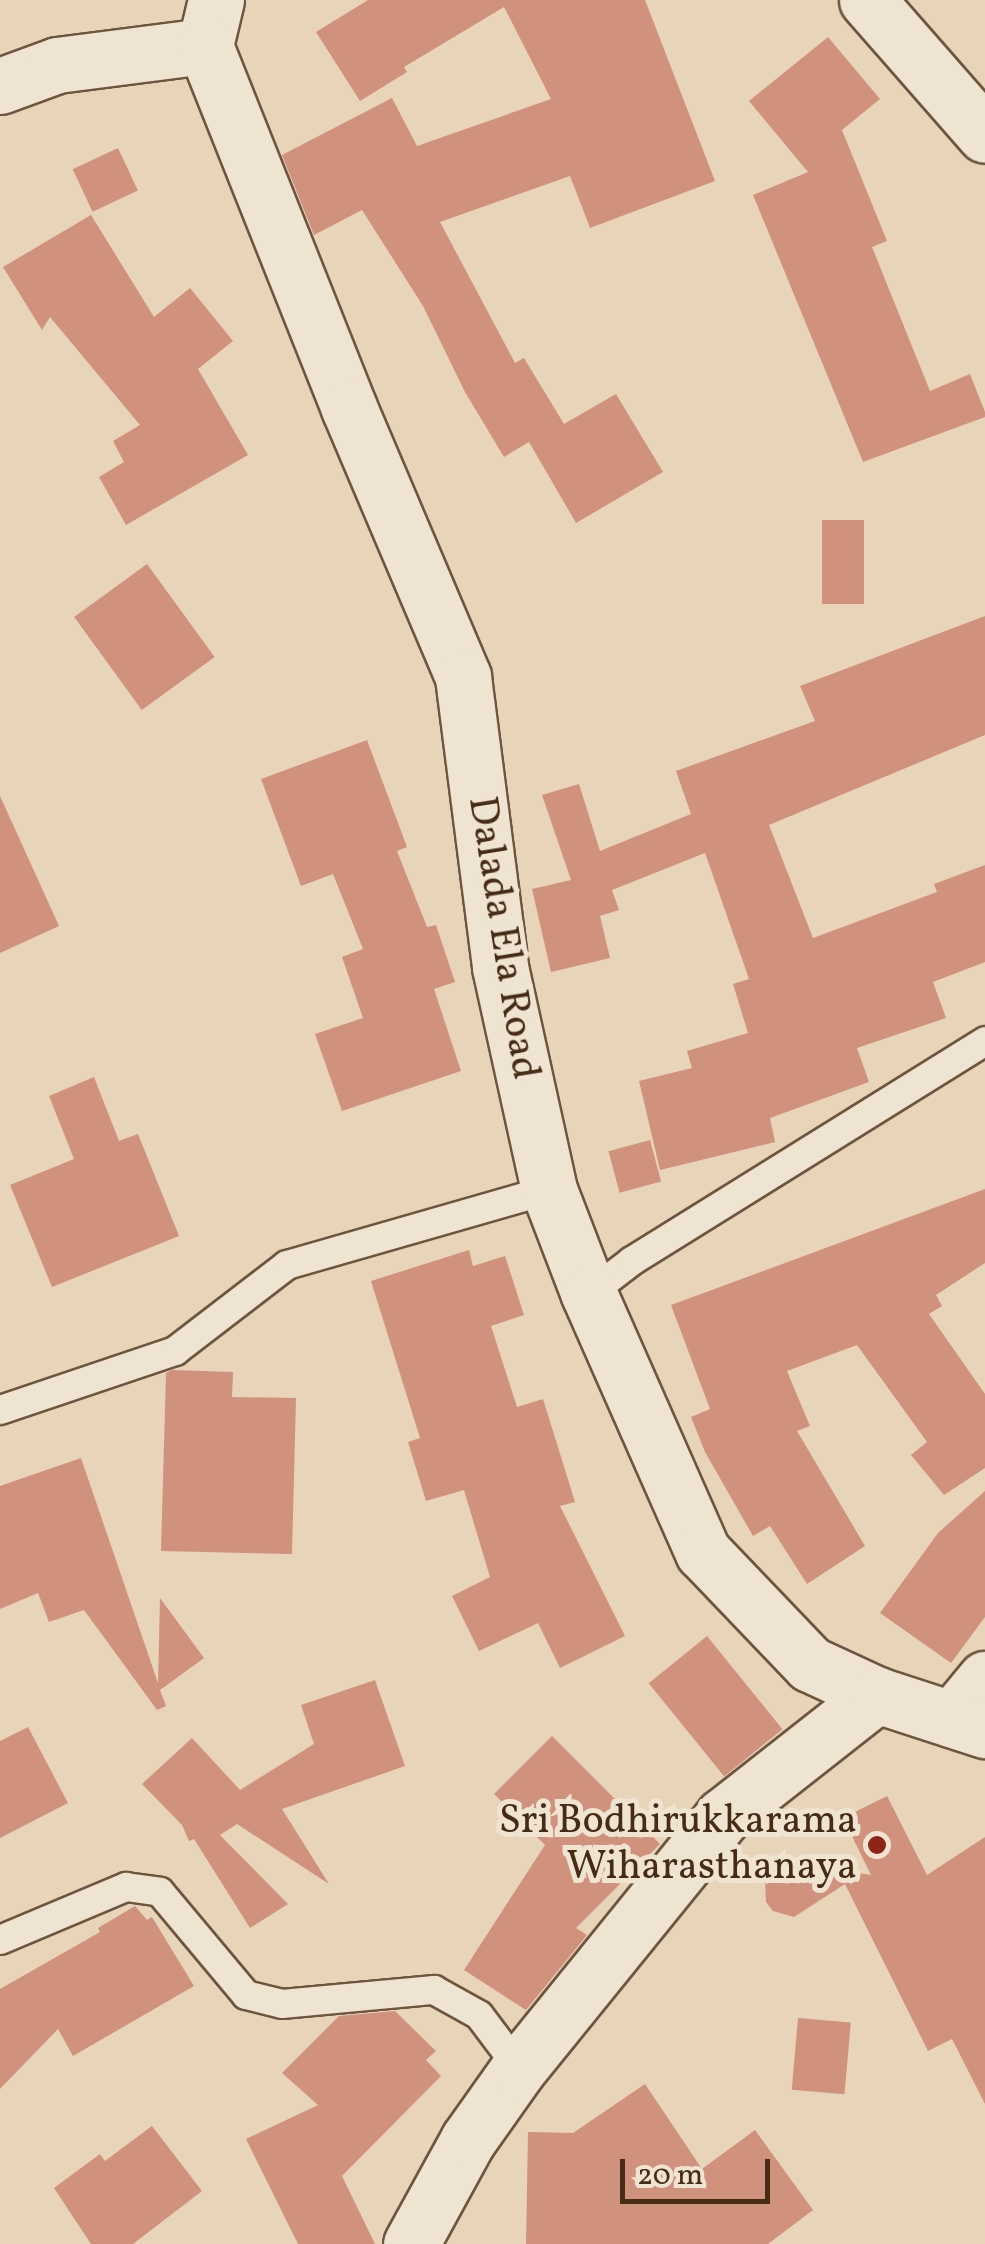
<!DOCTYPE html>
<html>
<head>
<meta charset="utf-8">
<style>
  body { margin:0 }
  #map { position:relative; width:985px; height:2244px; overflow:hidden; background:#e7d4b9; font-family:Vollkorn,serif }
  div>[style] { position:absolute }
  .building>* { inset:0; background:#d1927d; transform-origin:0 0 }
  .roads { filter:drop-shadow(2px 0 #6e553e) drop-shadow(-2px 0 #6e553e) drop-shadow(0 2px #6e553e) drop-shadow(0 -2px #6e553e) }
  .lane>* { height:28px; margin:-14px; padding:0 14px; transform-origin:14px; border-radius:14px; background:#efe3d2 }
  .street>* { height:55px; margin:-27.5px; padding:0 27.5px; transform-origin:27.5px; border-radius:27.5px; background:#efe3d2 }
  .secondary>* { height:55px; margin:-27.5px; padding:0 27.5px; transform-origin:27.5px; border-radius:27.5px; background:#efe3d2 }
  .dots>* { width:28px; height:28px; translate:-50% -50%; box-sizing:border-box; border:5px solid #efe3d2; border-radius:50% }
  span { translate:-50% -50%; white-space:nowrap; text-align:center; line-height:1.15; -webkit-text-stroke:10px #efe3d2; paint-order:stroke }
  .street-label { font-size:40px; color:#462b15 }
  .poi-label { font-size:40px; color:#462b15 }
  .right { translate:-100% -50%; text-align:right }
  .scale { position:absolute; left:620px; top:2159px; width:150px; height:45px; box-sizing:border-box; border:5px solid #462b15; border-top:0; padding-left:12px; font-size:30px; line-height:35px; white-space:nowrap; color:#462b15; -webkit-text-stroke:8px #efe3d2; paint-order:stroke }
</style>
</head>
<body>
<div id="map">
  <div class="building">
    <div style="clip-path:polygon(368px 0,645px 0,715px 181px,590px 228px,570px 176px,440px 222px,515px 363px,524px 358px,564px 424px,616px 394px,663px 472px,576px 523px,529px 442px,504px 457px,465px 392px,423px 306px,362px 210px,314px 235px,282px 155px,392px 98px,417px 146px,551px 99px,504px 7px,404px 67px,407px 72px,360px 101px,316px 32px)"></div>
    <div style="clip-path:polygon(828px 37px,880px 99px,842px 130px,887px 241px,872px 247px,930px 391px,970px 374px,985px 412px,985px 417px,863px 462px,753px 195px,808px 172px,749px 101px)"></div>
    <div style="left:118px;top:148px;width:47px;height:50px;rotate:65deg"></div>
    <div style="clip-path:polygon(91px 215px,154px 317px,190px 288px,233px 341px,198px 369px,248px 455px,126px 525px,99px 477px,124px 462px,113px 441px,140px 425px,50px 317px,42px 330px,3px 267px)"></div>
    <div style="left:822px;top:520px;width:42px;height:84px"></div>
    <div style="left:147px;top:564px;width:115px;height:90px;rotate:54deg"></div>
    <div style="clip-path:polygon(985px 616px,985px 735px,769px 825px,813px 938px,937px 892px,934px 884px,985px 865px,985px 962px,933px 982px,946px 1018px,857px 1048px,869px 1082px,770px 1118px,775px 1142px,660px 1170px,639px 1081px,692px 1068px,687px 1051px,748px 1033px,733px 984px,749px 979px,705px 853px,612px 890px,619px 910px,600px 916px,610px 958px,551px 972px,532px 889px,571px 880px,542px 795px,579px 784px,600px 851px,691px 814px,676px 771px,815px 721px,800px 686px)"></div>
    <div style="clip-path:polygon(367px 740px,407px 847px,397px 851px,427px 927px,436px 925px,455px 982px,434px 989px,461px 1071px,342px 1111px,315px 1034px,363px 1018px,342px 957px,363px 949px,333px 874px,301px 886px,261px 779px)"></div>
    <div style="clip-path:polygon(0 796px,59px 926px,0 953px)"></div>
    <div style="clip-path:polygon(94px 1077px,119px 1141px,138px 1134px,179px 1236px,52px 1287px,10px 1185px,74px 1159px,49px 1096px)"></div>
    <div style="left:650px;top:1140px;width:43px;height:43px;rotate:75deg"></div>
    <div style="clip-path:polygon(985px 1189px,985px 1263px,936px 1295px,942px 1306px,929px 1314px,985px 1394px,985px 1468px,944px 1495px,911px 1455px,927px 1442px,857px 1345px,787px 1371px,810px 1426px,797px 1431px,865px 1546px,807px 1584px,770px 1526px,753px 1536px,705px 1452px,691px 1417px,710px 1409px,671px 1305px)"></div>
    <div style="clip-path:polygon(469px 1250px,473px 1266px,505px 1256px,524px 1315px,491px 1326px,517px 1407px,543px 1399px,575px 1502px,560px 1506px,625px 1636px,560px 1668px,538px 1623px,479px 1651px,452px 1596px,490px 1577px,464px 1490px,426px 1501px,408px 1442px,420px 1438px,371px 1281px)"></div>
    <div style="clip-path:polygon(172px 1370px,233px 1372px,232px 1397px,296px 1398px,292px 1554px,161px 1551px,166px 1373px)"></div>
    <div style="clip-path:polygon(81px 1458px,158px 1683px,160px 1598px,204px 1658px,160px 1690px,166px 1706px,157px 1710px,84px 1610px,49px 1622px,38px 1593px,0 1609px,0 1486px)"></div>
    <div style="clip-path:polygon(985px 1491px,985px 1617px,951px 1663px,880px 1613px,938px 1533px)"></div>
    <div style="left:707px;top:1636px;width:120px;height:75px;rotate:51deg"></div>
    <div style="clip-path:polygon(375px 1680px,405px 1766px,282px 1809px,329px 1884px,237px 1824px,220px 1835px,288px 1904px,250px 1928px,194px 1839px,189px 1841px,182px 1825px,142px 1784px,192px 1738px,240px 1790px,314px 1744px,301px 1705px)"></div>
    <div style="clip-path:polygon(28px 1727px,68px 1803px,0 1838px,0 1741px)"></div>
    <div style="clip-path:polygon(552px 1736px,660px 1844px,576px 1928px,587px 1935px,526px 2010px,464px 1970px,545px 1845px,494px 1794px)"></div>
    <div style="clip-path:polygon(887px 1796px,927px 1875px,985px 1837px,985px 2104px,952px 2039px,928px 2051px,845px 1884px,794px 1917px,773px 1911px,766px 1902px,765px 1881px,770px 1872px,789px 1862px,871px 1875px,843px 1818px)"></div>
    <div style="clip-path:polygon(135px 1906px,147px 1920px,152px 1917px,194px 1986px,73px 2056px,58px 2029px,0 2089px,0 1989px,100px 1932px,98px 1928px)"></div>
    <div style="clip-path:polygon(395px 2011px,436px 2051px,426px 2060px,441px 2076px,342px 2176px,375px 2244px,298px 2244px,246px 2139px,318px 2105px,282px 2073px,339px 2016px)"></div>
    <div style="left:798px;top:2018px;width:53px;height:72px;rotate:5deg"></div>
    <div style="clip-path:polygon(645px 2084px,702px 2169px,755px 2130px,813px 2210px,768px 2244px,526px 2244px,528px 2132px,573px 2133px)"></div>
    <div style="clip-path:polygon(152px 2126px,202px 2191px,133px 2244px,91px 2244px,54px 2188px,100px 2154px,105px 2161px)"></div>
  </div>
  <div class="roads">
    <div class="lane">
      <div style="left:589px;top:1294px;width:54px;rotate:-37.5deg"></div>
      <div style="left:632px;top:1261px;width:416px;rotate:-31.9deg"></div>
      <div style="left:0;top:1410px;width:185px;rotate:-18.6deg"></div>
      <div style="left:175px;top:1351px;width:141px;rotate:-37.5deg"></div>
      <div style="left:287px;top:1265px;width:273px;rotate:-16deg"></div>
      <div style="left:0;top:1940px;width:137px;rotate:-22.8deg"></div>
      <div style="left:126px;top:1887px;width:34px;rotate:8deg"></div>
      <div style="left:160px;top:1892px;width:134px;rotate:50.1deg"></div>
      <div style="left:246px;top:1995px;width:37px;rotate:14deg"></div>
      <div style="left:282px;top:2004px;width:153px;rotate:-5.3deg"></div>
      <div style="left:434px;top:1990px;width:51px;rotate:29.1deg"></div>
      <div style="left:479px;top:2015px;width:66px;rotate:53deg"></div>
    </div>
    <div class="street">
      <div style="left:0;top:86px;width:61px;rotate:-20.2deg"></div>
      <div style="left:57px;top:65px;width:149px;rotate:-7.3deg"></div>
      <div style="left:952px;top:1719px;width:52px;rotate:-50.5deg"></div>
      <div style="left:411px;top:2244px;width:119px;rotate:-61.3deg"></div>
      <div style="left:468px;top:2140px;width:88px;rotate:-54.7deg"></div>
      <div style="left:519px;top:2068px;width:324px;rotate:-51deg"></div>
      <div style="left:723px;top:1816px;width:196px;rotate:-38.2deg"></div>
    </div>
    <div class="secondary">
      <div style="left:216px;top:0;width:47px;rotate:103.4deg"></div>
      <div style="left:205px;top:46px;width:390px;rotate:68.3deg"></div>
      <div style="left:349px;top:408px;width:292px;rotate:67deg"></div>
      <div style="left:463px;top:677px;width:292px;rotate:82.7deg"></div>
      <div style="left:500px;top:967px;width:228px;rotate:77.6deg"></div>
      <div style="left:549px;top:1190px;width:111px;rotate:69deg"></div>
      <div style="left:589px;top:1294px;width:282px;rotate:66.2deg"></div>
      <div style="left:703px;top:1552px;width:155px;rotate:46.3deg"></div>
      <div style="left:810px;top:1664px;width:74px;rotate:24.8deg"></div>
      <div style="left:877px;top:1695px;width:114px;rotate:18deg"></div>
      <div style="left:867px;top:0;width:179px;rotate:48.8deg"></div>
    </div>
  </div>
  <div class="dots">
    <div style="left:877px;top:1845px;background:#8f2418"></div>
  </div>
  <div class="street-label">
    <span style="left:502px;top:938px;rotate:81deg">Dalada Ela Road</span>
  </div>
  <div class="poi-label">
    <span class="right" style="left:857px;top:1845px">Sri Bodhirukkarama<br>Wiharasthanaya</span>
  </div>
  <div class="scale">20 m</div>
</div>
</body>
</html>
